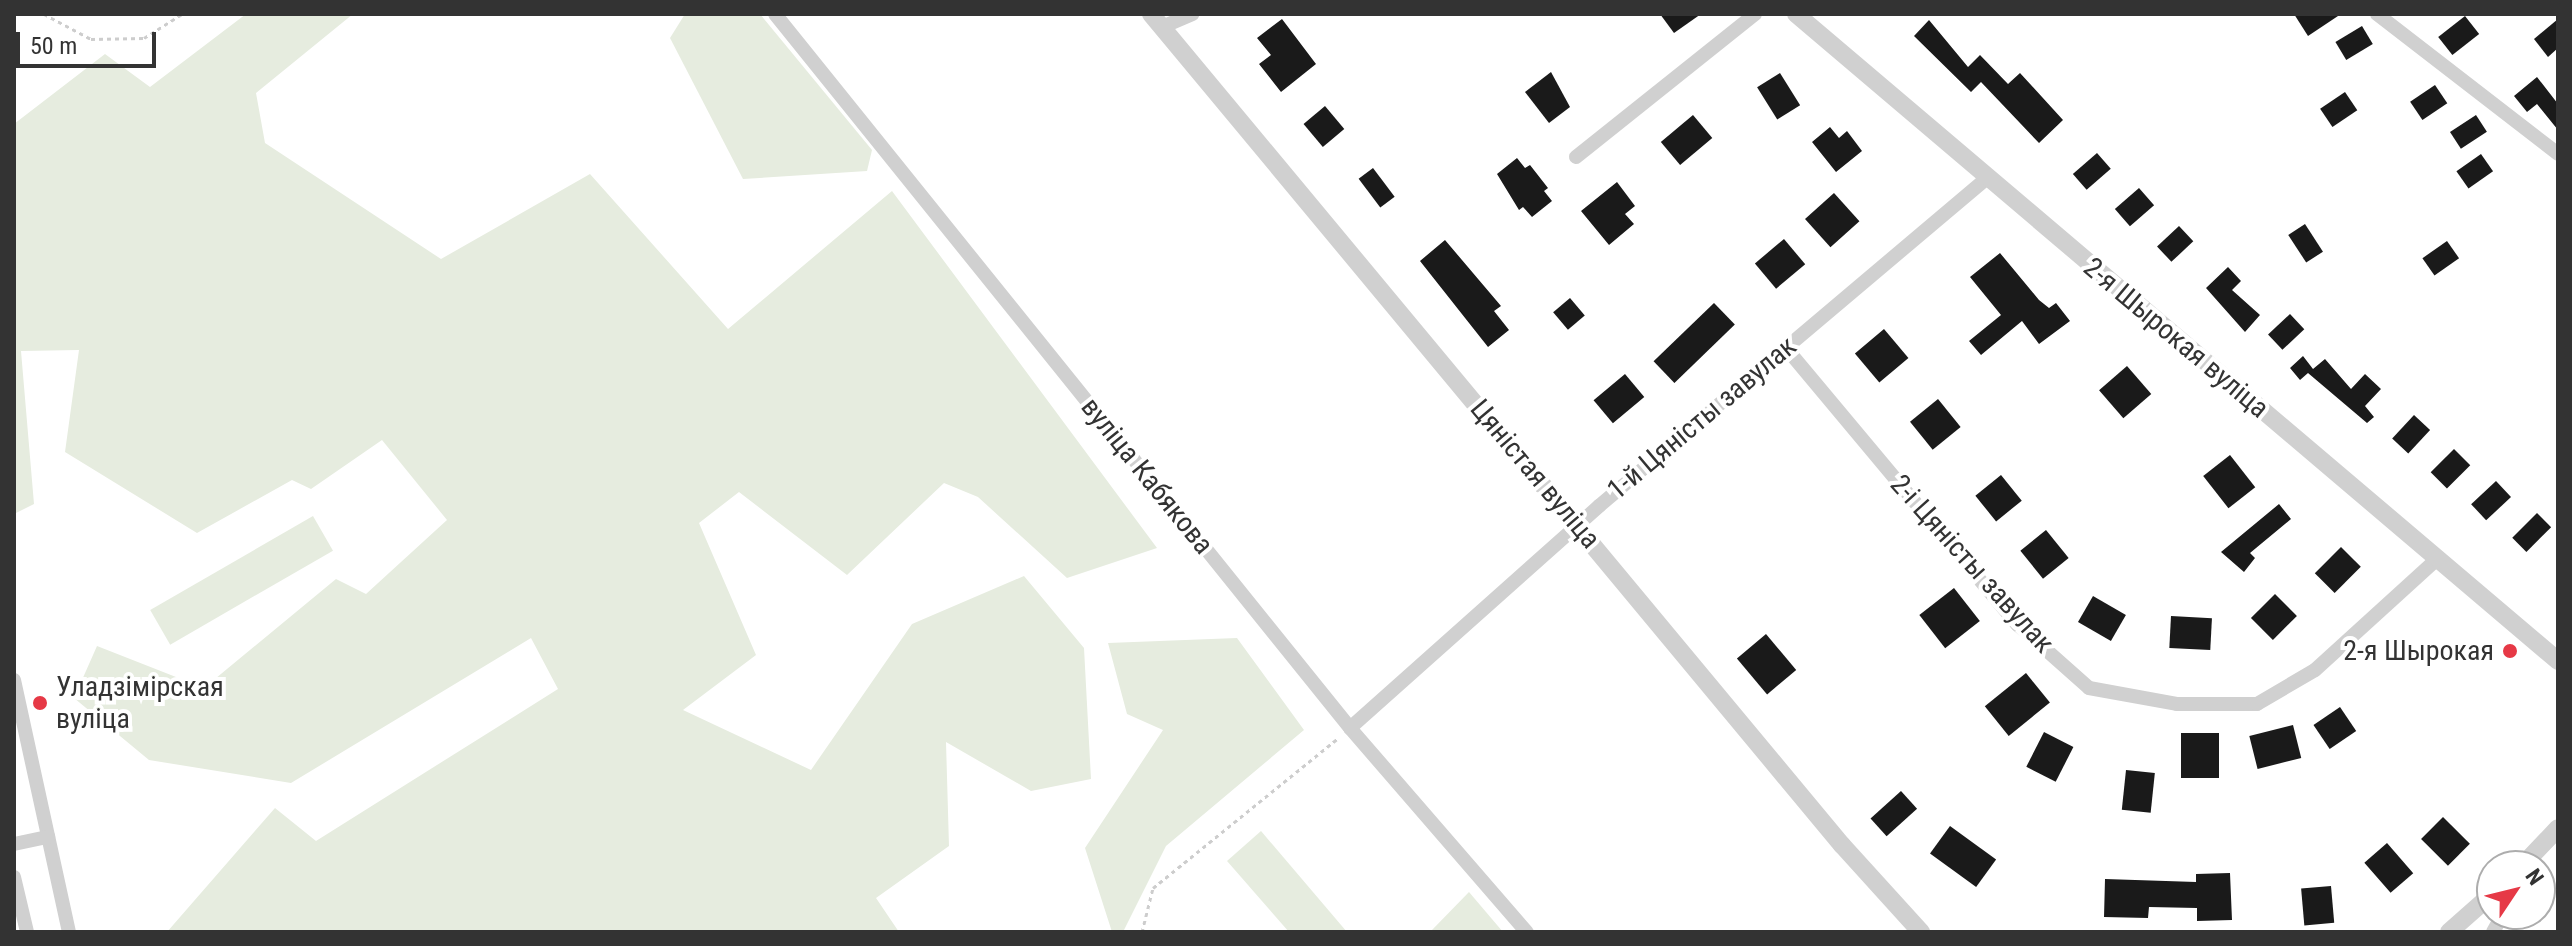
<!DOCTYPE html>
<html>
<head>
<meta charset="utf-8">
<style>
  body { margin:0 }
  #map { position:relative; width:2572px; height:946px; overflow:hidden; background:#fff; font-family:"Roboto Condensed",sans-serif }
  div>[style] { position:absolute }
  .green>* { inset:0; background:#e6ecdf; transform-origin:0 0 }
  .building>* { inset:0; background:#1a1a1a; transform-origin:0 0 }
  .path>* { height:3px; margin-top:-1.5px; transform-origin:0; background:repeating-linear-gradient(90deg,#cdcdcd 0 4px,transparent 0 8px) }
  .minor>* { height:14px; margin:-7px; padding:0 7px; transform-origin:7px; border-radius:7px; background:#d0d0d0 }
  .tertiary>* { height:18px; margin:-9px; padding:0 9px; transform-origin:9px; border-radius:9px; background:#d0d0d0 }
  .dots>* { width:22px; height:22px; translate:-50% -50%; box-sizing:border-box; border:4px solid #fff; border-radius:50% }
  span { translate:-50% -50%; white-space:nowrap; text-align:center; line-height:1.15; -webkit-text-stroke:8px #fff; paint-order:stroke }
  .street-label { font-size:28px; color:#333 }
  .poi-label { font-size:28px; color:#333 }
  .right { translate:-100% -50%; text-align:right }
  .left { translate:0 -50%; text-align:left }
  .frame { position:absolute; inset:0; border:16px solid #333; pointer-events:none }
  .north { position:absolute; left:2476px; top:850px; width:80px; height:80px; box-sizing:border-box; background:#fff; border:2px solid #adadad; border-radius:50%; rotate:55deg; font-size:22px; font-weight:700; line-height:32px; text-align:center; color:#333 }
  .north::after { content:''; display:block; margin:auto; width:28px; height:36px; background:#e63946; clip-path:polygon(50% 0,100% 100%,50% 72%,0 100%) }
  .scale { position:absolute; left:16px; top:32px; width:140px; height:36px; box-sizing:border-box; border:4px solid #333; border-top:0; padding-left:10px; font-size:24px; line-height:28px; white-space:nowrap; color:#333; -webkit-text-stroke:6px #fff; paint-order:stroke }
</style>
</head>
<body>
<div id="map">
  <div class="green">
    <div style="clip-path:polygon(246px 14px,353px 14px,256px 93px,265px 143px,441px 259px,590px 174px,728px 329px,892px 191px,1157px 548px,1067px 578px,978px 497px,944px 483px,847px 575px,739px 492px,699px 523px,756px 655px,683px 710px,811px 770px,912px 624px,1024px 576px,1084px 648px,1091px 779px,1031px 791px,946px 742px,949px 846px,876px 898px,899px 932px,167px 932px,275px 808px,316px 841px,558px 689px,531px 638px,291px 783px,149px 760px,74px 698px,97px 646px,204px 688px,336px 579px,366px 594px,447px 520px,382px 440px,311px 489px,292px 480px,197px 533px,65px 452px,79px 350px,21px 351px,34px 504px,16px 513px,14px 124px,105px 54px,150px 87px)"></div>
    <div style="clip-path:polygon(685px 14px,760px 14px,872px 150px,867px 171px,743px 179px,670px 38px)"></div>
    <div style="left:313px;top:516px;width:40px;height:188px;rotate:60deg"></div>
    <div style="clip-path:polygon(1237px 638px,1304px 730px,1166px 846px,1123px 932px,1112px 932px,1085px 848px,1163px 730px,1127px 714px,1108px 643px)"></div>
    <div style="clip-path:polygon(1261px 831px,1347px 932px,1289px 932px,1227px 861px)"></div>
    <div style="clip-path:polygon(1469px 892px,1503px 932px,1433px 932px,1431px 931px)"></div>
  </div>
  <div class="building">
    <div style="clip-path:polygon(1660px 14px,1701px 14px,1674px 33px)"></div>
    <div style="clip-path:polygon(2294px 14px,2341px 14px,2308px 36px)"></div>
    <div style="left:2465px;top:16px;width:23px;height:34px;rotate:52deg"></div>
    <div style="clip-path:polygon(1282px 19px,1316px 64px,1281px 92px,1259px 64px,1271px 55px,1257px 38px)"></div>
    <div style="clip-path:polygon(2558px 19px,2558px 48px,2548px 57px,2534px 39px)"></div>
    <div style="clip-path:polygon(1929px 20px,1968px 67px,1980px 55px,2008px 84px,2020px 73px,2063px 120px,2039px 143px,1981px 82px,1971px 92px,1914px 36px)"></div>
    <div style="left:2362px;top:26px;width:21px;height:31px;rotate:59deg"></div>
    <div style="clip-path:polygon(1551px 72px,1570px 107px,1549px 123px,1525px 92px)"></div>
    <div style="left:1780px;top:73px;width:38px;height:27px;rotate:58deg"></div>
    <div style="clip-path:polygon(2537px 77px,2558px 104px,2558px 130px,2537px 104px,2527px 112px,2514px 96px)"></div>
    <div style="left:2435px;top:85px;width:22px;height:30px;rotate:56deg"></div>
    <div style="left:2345px;top:92px;width:22px;height:30px;rotate:56deg"></div>
    <div style="left:1325px;top:106px;width:30px;height:28px;rotate:50deg"></div>
    <div style="left:1693px;top:115px;width:30px;height:42px;rotate:50deg"></div>
    <div style="left:2476px;top:115px;width:20px;height:31px;rotate:57deg"></div>
    <div style="clip-path:polygon(1830px 127px,1839px 138px,1847px 131px,1862px 151px,1836px 172px,1812px 142px)"></div>
    <div style="left:2097px;top:153px;width:21px;height:32px;rotate:49deg"></div>
    <div style="left:2481px;top:154px;width:21px;height:30px;rotate:55deg"></div>
    <div style="clip-path:polygon(1517px 158px,1525px 168px,1530px 165px,1548px 188px,1544px 191px,1552px 201px,1532px 217px,1523px 207px,1519px 210px,1497px 174px)"></div>
    <div style="left:1373px;top:168px;width:36px;height:18px;rotate:53deg"></div>
    <div style="clip-path:polygon(1617px 182px,1635px 206px,1625px 214px,1634px 224px,1609px 245px,1581px 211px)"></div>
    <div style="left:2139px;top:188px;width:23px;height:32px;rotate:49deg"></div>
    <div style="left:1834px;top:193px;width:38px;height:39px;rotate:48deg"></div>
    <div style="left:2305px;top:224px;width:33px;height:20px;rotate:57deg"></div>
    <div style="left:2179px;top:226px;width:21px;height:30px;rotate:47deg"></div>
    <div style="left:1784px;top:239px;width:33px;height:38px;rotate:50deg"></div>
    <div style="clip-path:polygon(1445px 240px,1501px 306px,1494px 311px,1509px 330px,1488px 347px,1420px 261px)"></div>
    <div style="left:2447px;top:241px;width:21px;height:30px;rotate:55deg"></div>
    <div style="clip-path:polygon(2000px 253px,2039px 300px,2049px 308px,2056px 303px,2070px 321px,2039px 344px,2022px 321px,1981px 355px,1969px 341px,2001px 315px,1970px 277px)"></div>
    <div style="clip-path:polygon(2228px 267px,2241px 281px,2232px 290px,2260px 315px,2245px 332px,2206px 288px)"></div>
    <div style="left:1570px;top:298px;width:23px;height:22px;rotate:50deg"></div>
    <div style="left:1714px;top:303px;width:30px;height:84px;rotate:46deg"></div>
    <div style="left:2290px;top:314px;width:21px;height:30px;rotate:47deg"></div>
    <div style="left:1884px;top:329px;width:38px;height:38px;rotate:50deg"></div>
    <div style="clip-path:polygon(2303px 356px,2313px 369px,2325px 359px,2351px 389px,2365px 374px,2381px 389px,2365px 406px,2374px 417px,2367px 423px,2308px 373px,2300px 380px,2290px 368px)"></div>
    <div style="left:2127px;top:366px;width:37px;height:37px;rotate:49deg"></div>
    <div style="left:1625px;top:374px;width:30px;height:41px;rotate:50deg"></div>
    <div style="left:1938px;top:399px;width:36px;height:36px;rotate:51deg"></div>
    <div style="left:2414px;top:415px;width:22px;height:32px;rotate:43deg"></div>
    <div style="left:2454px;top:449px;width:23px;height:33px;rotate:45deg"></div>
    <div style="left:2230px;top:455px;width:41px;height:34px;rotate:52deg"></div>
    <div style="left:2001px;top:475px;width:33px;height:33px;rotate:51deg"></div>
    <div style="left:2496px;top:481px;width:22px;height:34px;rotate:47deg"></div>
    <div style="clip-path:polygon(2279px 504px,2291px 519px,2250px 553px,2255px 558px,2244px 572px,2221px 552px)"></div>
    <div style="left:2537px;top:513px;width:20px;height:35px;rotate:45deg"></div>
    <div style="left:2046px;top:530px;width:36px;height:33px;rotate:51deg"></div>
    <div style="left:2341px;top:547px;width:28px;height:37px;rotate:45deg"></div>
    <div style="left:1954px;top:588px;width:42px;height:44px;rotate:52deg"></div>
    <div style="left:2275px;top:594px;width:31px;height:34px;rotate:45deg"></div>
    <div style="left:2093px;top:596px;width:38px;height:30px;rotate:30deg"></div>
    <div style="left:2171px;top:616px;width:41px;height:32px;rotate:3deg"></div>
    <div style="left:1766px;top:634px;width:47px;height:38px;rotate:50deg"></div>
    <div style="left:2026px;top:673px;width:38px;height:53px;rotate:51deg"></div>
    <div style="left:2340px;top:707px;width:29px;height:32px;rotate:56deg"></div>
    <div style="left:2293px;top:725px;width:34px;height:45px;rotate:76deg"></div>
    <div style="left:2044px;top:732px;width:33px;height:39px;rotate:27deg"></div>
    <div style="left:2181px;top:733px;width:38px;height:45px"></div>
    <div style="left:2126px;top:770px;width:29px;height:40px;rotate:6deg"></div>
    <div style="left:1901px;top:791px;width:24px;height:41px;rotate:48deg"></div>
    <div style="left:2443px;top:817px;width:38px;height:31px;rotate:45deg"></div>
    <div style="left:1950px;top:826px;width:57px;height:34px;rotate:36deg"></div>
    <div style="left:2387px;top:843px;width:40px;height:30px;rotate:49deg"></div>
    <div style="clip-path:polygon(2230px 873px,2232px 920px,2197px 921px,2197px 908px,2149px 907px,2148px 918px,2104px 917px,2105px 879px,2196px 882px,2196px 874px)"></div>
    <div style="left:2331px;top:886px;width:37px;height:30px;rotate:85deg"></div>
  </div>
  <div class="path">
    <div style="left:44px;top:14px;width:53px;rotate:28deg"></div>
    <div style="left:91px;top:39px;width:53px;rotate:-1.1deg"></div>
    <div style="left:144px;top:38px;width:45px;rotate:-32.3deg"></div>
    <div style="left:1142px;top:932px;width:45px;rotate:-76deg"></div>
    <div style="left:1153px;top:888px;width:238px;rotate:-39deg"></div>
  </div>
  <div class="minor">
    <div style="left:775px;top:14px;width:917px;rotate:51.15deg"></div>
    <div style="left:1350px;top:728px;width:270px;rotate:49.1deg"></div>
    <div style="left:2377px;top:14px;width:229px;rotate:37.7deg"></div>
    <div style="left:1162px;top:27px;width:33px;rotate:-23deg"></div>
    <div style="left:1576px;top:157px;width:229px;rotate:-38.6deg"></div>
    <div style="left:1786px;top:348px;width:361px;rotate:50.1deg"></div>
    <div style="left:2018px;top:625px;width:95px;rotate:41.6deg"></div>
    <div style="left:2089px;top:688px;width:89px;rotate:10.3deg"></div>
    <div style="left:2177px;top:704px;width:80px"></div>
    <div style="left:2257px;top:704px;width:67px;rotate:-30.4deg"></div>
    <div style="left:2315px;top:670px;width:165px;rotate:-42.3deg"></div>
    <div style="left:14px;top:680px;width:258px;rotate:77.7deg"></div>
    <div style="left:1350px;top:728px;width:334px;rotate:-41.7deg"></div>
    <div style="left:1599px;top:506px;width:508px;rotate:-40.21deg"></div>
    <div style="left:14px;top:844px;width:35px;rotate:-12deg"></div>
    <div style="left:14px;top:877px;width:57px;rotate:76.7deg"></div>
    <div style="left:2493px;top:932px;width:21px;rotate:-61deg"></div>
  </div>
  <div class="tertiary">
    <div style="left:1151px;top:14px;width:1081px;rotate:50.26deg"></div>
    <div style="left:1842px;top:845px;width:118px;rotate:47.8deg"></div>
    <div style="left:1796px;top:14px;width:1000px;rotate:40.33deg"></div>
    <div style="left:2522px;top:866px;width:52px;rotate:-46.5deg"></div>
    <div style="left:2449px;top:932px;width:57px;rotate:-41.5deg"></div>
  </div>
  <div class="dots">
    <div style="left:2510px;top:651px;background:#e63946"></div>
    <div style="left:40px;top:703px;background:#e63946"></div>
  </div>
  <div class="street-label">
    <span style="left:2176px;top:338px;rotate:40deg">2-я Шырокая вуліца</span>
    <span style="left:1702px;top:418px;rotate:-40deg">1-й Цяністы завулак</span>
    <span style="left:1535px;top:474px;rotate:50deg">Цяністая вуліца</span>
    <span style="left:1147px;top:476px;rotate:51deg">вуліца Кабякова</span>
    <span style="left:1972px;top:564px;rotate:48deg">2-і Цяністы завулак</span>
  </div>
  <div class="poi-label">
    <span class="right" style="left:2494px;top:651px">2-я Шырокая</span>
    <span class="left" style="left:56px;top:703px">Уладзімірская<br>вуліца</span>
  </div>
  <div class="frame"></div>
  <div class="north">N</div>
  <div class="scale">50 m</div>
</div>
</body>
</html>
